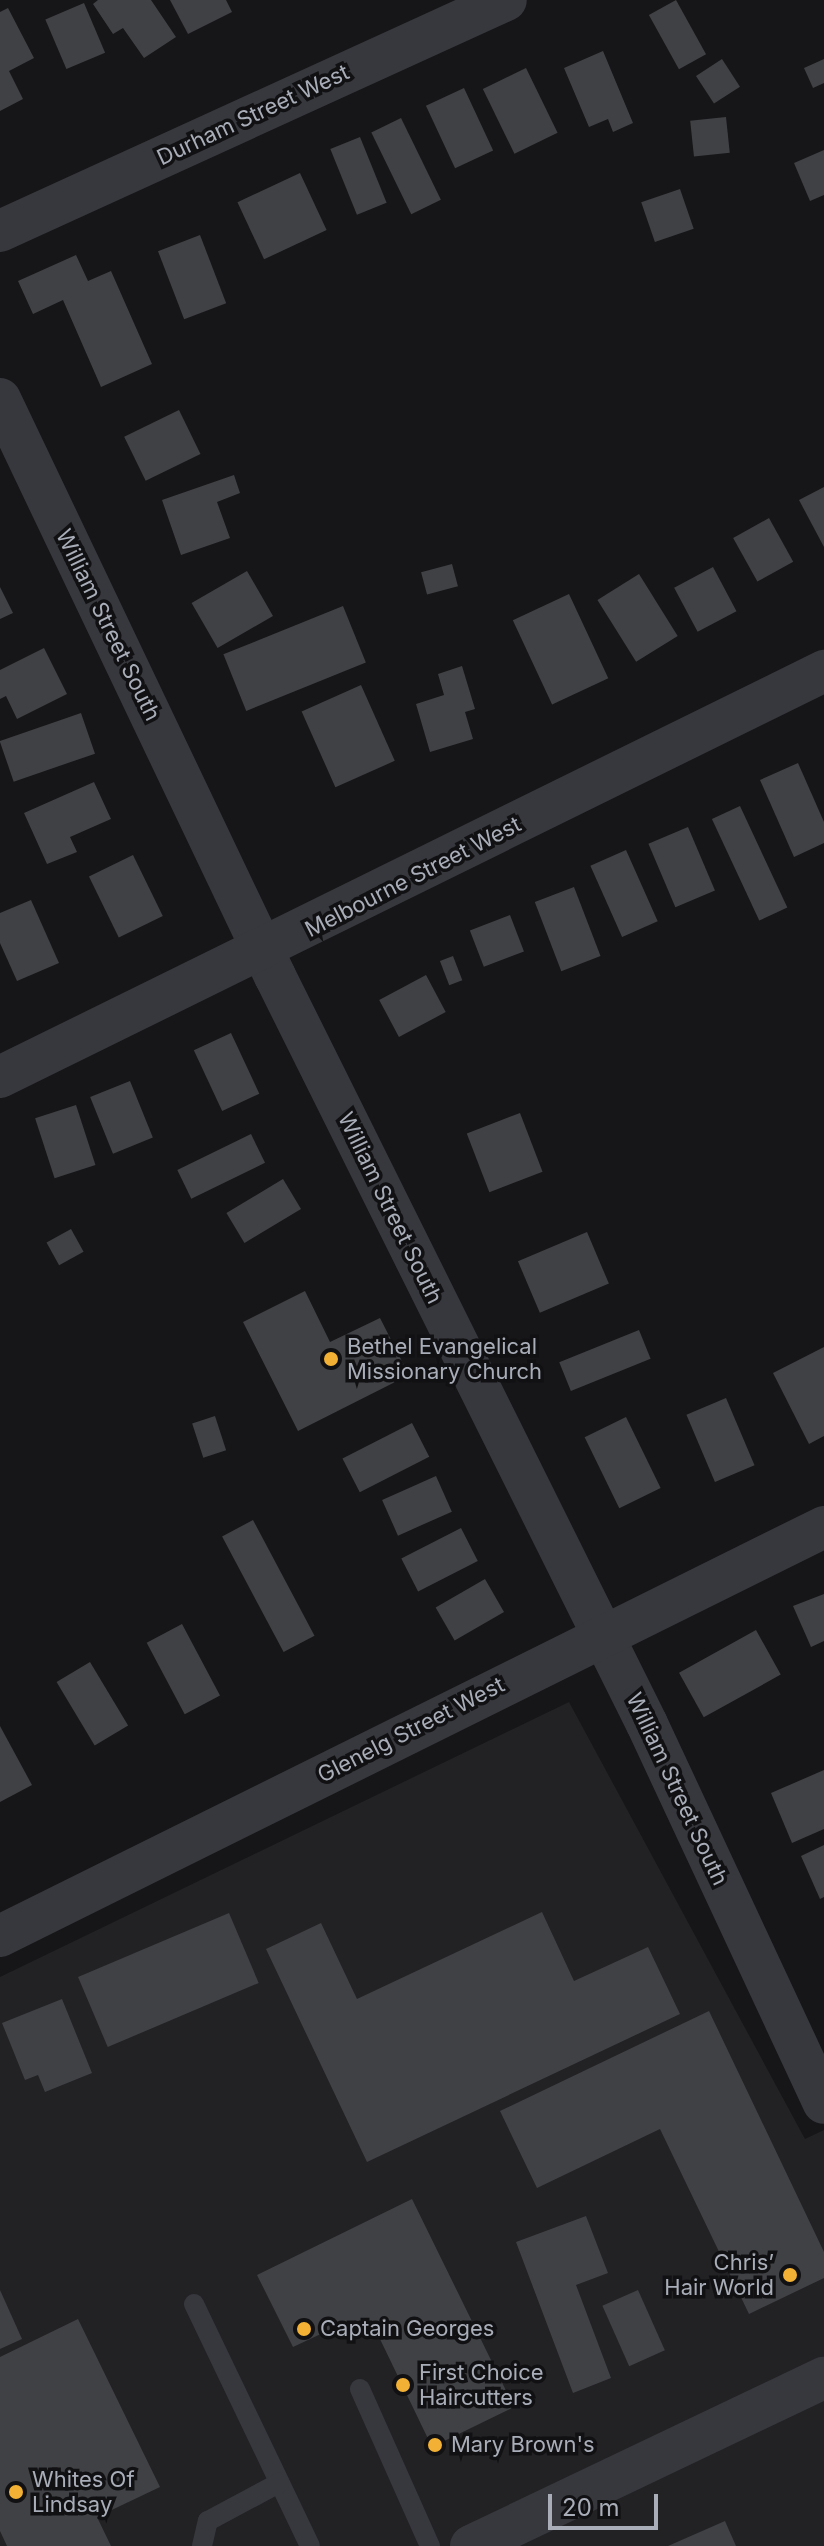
<!DOCTYPE html>
<html>
<head>
<meta charset="utf-8">
<style>
  body { margin:0 }
  #map { position:relative; width:824px; height:2546px; overflow:hidden; background:#161618; font-family:Inter,sans-serif }
  div>[style] { position:absolute }
  .built>* { inset:0; background:#222225 }
  .building>* { inset:0; background:#404145; transform-origin:0 0 }
  .lane>* { height:20px; margin:-10px; padding:0 10px; transform-origin:10px; border-radius:10px; background:#37383d }
  .street>* { height:42px; margin:-21px; padding:0 21px; transform-origin:21px; border-radius:21px; background:#37383d }
  .dots>* { width:22px; height:22px; translate:-50% -50%; box-sizing:border-box; border:4px solid #111113; border-radius:50% }
  span { translate:-50% -50%; white-space:nowrap; text-align:center; line-height:1.15; -webkit-text-stroke:7px #111113; paint-order:stroke }
  .street-label { font-size:22px; color:#a8adb8 }
  .poi-label { font-size:22px; color:#a8adb8 }
  .left { translate:0 -50%; text-align:left }
  .right { translate:-100% -50%; text-align:right }
  .scale { position:absolute; left:548px; top:2494px; width:110px; height:36px; box-sizing:border-box; border:4px solid #a8adb8; border-top:0; padding-left:10px; font-size:24px; line-height:28px; white-space:nowrap; color:#a8adb8; -webkit-text-stroke:6px #111113; paint-order:stroke }
</style>
</head>
<body>
<div id="map">
  <div class="built">
    <div style="clip-path:polygon(569px 1702px,805px 2139px,824px 2130px,824px 2546px,0 2546px,0 1977px)"></div>
  </div>
  <div class="building">
    <div style="clip-path:polygon(98px 0,151px 0,176px 37px,144px 58px,123px 28px,113px 34px,93px 4px)"></div>
    <div style="clip-path:polygon(170px 0,226px 0,232px 12px,188px 34px)"></div>
    <div style="left:676px;top:0;width:62px;height:31px;rotate:61deg"></div>
    <div style="left:84px;top:3px;width:54px;height:42px;rotate:67deg"></div>
    <div style="clip-path:polygon(8px 8px,34px 58px,9px 71px,23px 99px,0 111px,0 12px)"></div>
    <div style="clip-path:polygon(603px 51px,633px 123px,613px 132px,608px 119px,589px 127px,564px 68px)"></div>
    <div style="left:722px;top:59px;width:33px;height:31px;rotate:57deg"></div>
    <div style="clip-path:polygon(824px 59px,824px 83px,813px 88px,804px 68px)"></div>
    <div style="left:526px;top:68px;width:72px;height:48px;rotate:64deg"></div>
    <div style="left:464px;top:88px;width:69px;height:42px;rotate:65deg"></div>
    <div style="left:726px;top:117px;width:36px;height:36px;rotate:84deg"></div>
    <div style="left:401px;top:118px;width:91px;height:33px;rotate:64deg"></div>
    <div style="left:360px;top:137px;width:71px;height:32px;rotate:68deg"></div>
    <div style="clip-path:polygon(824px 150px,824px 195px,810px 201px,794px 163px)"></div>
    <div style="left:300px;top:173px;width:63px;height:69px;rotate:65deg"></div>
    <div style="left:680px;top:189px;width:42px;height:41px;rotate:71deg"></div>
    <div style="left:200px;top:235px;width:73px;height:45px;rotate:69deg"></div>
    <div style="clip-path:polygon(76px 255px,88px 281px,111px 271px,152px 364px,101px 387px,63px 300px,33px 314px,18px 281px)"></div>
    <div style="left:179px;top:410px;width:49px;height:61px;rotate:64deg"></div>
    <div style="clip-path:polygon(234px 475px,240px 493px,217px 502px,230px 538px,181px 555px,162px 500px)"></div>
    <div style="clip-path:polygon(824px 487px,824px 547px,799px 500px)"></div>
    <div style="left:769px;top:518px;width:50px;height:41px;rotate:61deg"></div>
    <div style="left:452px;top:564px;width:23px;height:32px;rotate:75deg"></div>
    <div style="left:713px;top:567px;width:50px;height:44px;rotate:62deg"></div>
    <div style="left:247px;top:571px;width:52px;height:64px;rotate:60deg"></div>
    <div style="left:639px;top:574px;width:73px;height:49px;rotate:58deg"></div>
    <div style="clip-path:polygon(0 587px,13px 613px,0 619px)"></div>
    <div style="left:569px;top:594px;width:93px;height:62px;rotate:65deg"></div>
    <div style="left:343px;top:606px;width:61px;height:129px;rotate:68deg"></div>
    <div style="clip-path:polygon(44px 648px,67px 694px,17px 719px,6px 696px,0 699px,0 670px)"></div>
    <div style="clip-path:polygon(462px 666px,475px 709px,465px 712px,473px 739px,430px 752px,416px 704px,444px 695px,438px 674px)"></div>
    <div style="left:361px;top:685px;width:83px;height:65px;rotate:66deg"></div>
    <div style="left:81px;top:713px;width:43px;height:86px;rotate:71deg"></div>
    <div style="clip-path:polygon(798px 763px,824px 822px,824px 843px,794px 857px,760px 780px)"></div>
    <div style="clip-path:polygon(94px 782px,111px 819px,70px 837px,77px 852px,47px 864px,24px 813px)"></div>
    <div style="left:740px;top:806px;width:112px;height:31px;rotate:65deg"></div>
    <div style="left:688px;top:827px;width:69px;height:43px;rotate:67deg"></div>
    <div style="left:626px;top:850px;width:78px;height:39px;rotate:66deg"></div>
    <div style="left:133px;top:855px;width:68px;height:49px;rotate:64deg"></div>
    <div style="left:574px;top:887px;width:74px;height:42px;rotate:69deg"></div>
    <div style="clip-path:polygon(31px 900px,59px 963px,17px 981px,0 943px,0 913px)"></div>
    <div style="left:510px;top:915px;width:39px;height:43px;rotate:69deg"></div>
    <div style="left:453px;top:956px;width:26px;height:14px;rotate:69deg"></div>
    <div style="left:426px;top:975px;width:42px;height:53px;rotate:62deg"></div>
    <div style="left:231px;top:1033px;width:67px;height:41px;rotate:65deg"></div>
    <div style="left:130px;top:1081px;width:61px;height:43px;rotate:68deg"></div>
    <div style="left:76px;top:1105px;width:63px;height:43px;rotate:72deg"></div>
    <div style="left:520px;top:1113px;width:63px;height:57px;rotate:69deg"></div>
    <div style="left:251px;top:1134px;width:32px;height:82px;rotate:64deg"></div>
    <div style="left:283px;top:1179px;width:35px;height:66px;rotate:59deg"></div>
    <div style="left:71px;top:1229px;width:26px;height:28px;rotate:61deg"></div>
    <div style="left:587px;top:1232px;width:56px;height:75px;rotate:67deg"></div>
    <div style="clip-path:polygon(305px 1291px,330px 1342px,380px 1318px,409px 1375px,298px 1431px,243px 1322px)"></div>
    <div style="left:639px;top:1330px;width:31px;height:86px;rotate:68deg"></div>
    <div style="clip-path:polygon(824px 1347px,824px 1436px,809px 1444px,773px 1373px)"></div>
    <div style="left:726px;top:1398px;width:73px;height:43px;rotate:67deg"></div>
    <div style="left:215px;top:1416px;width:36px;height:24px;rotate:72deg"></div>
    <div style="left:626px;top:1417px;width:79px;height:46px;rotate:64deg"></div>
    <div style="left:412px;top:1423px;width:38px;height:78px;rotate:63deg"></div>
    <div style="left:436px;top:1476px;width:39px;height:59px;rotate:66deg"></div>
    <div style="left:253px;top:1520px;width:131px;height:35px;rotate:62deg"></div>
    <div style="left:461px;top:1528px;width:37px;height:67px;rotate:63deg"></div>
    <div style="left:485px;top:1579px;width:38px;height:57px;rotate:60deg"></div>
    <div style="clip-path:polygon(824px 1594px,824px 1641px,811px 1647px,793px 1606px)"></div>
    <div style="left:182px;top:1624px;width:81px;height:40px;rotate:62deg"></div>
    <div style="left:756px;top:1630px;width:51px;height:88px;rotate:61deg"></div>
    <div style="left:90px;top:1662px;width:74px;height:39px;rotate:59deg"></div>
    <div style="clip-path:polygon(0 1726px,32px 1785px,0 1802px)"></div>
    <div style="clip-path:polygon(824px 1770px,824px 1829px,792px 1843px,771px 1793px)"></div>
    <div style="clip-path:polygon(824px 1845px,824px 1897px,820px 1899px,801px 1856px)"></div>
    <div style="clip-path:polygon(542px 1912px,574px 1981px,648px 1947px,680px 2014px,367px 2162px,266px 1949px,321px 1923px,357px 1999px)"></div>
    <div style="left:229px;top:1913px;width:76px;height:164px;rotate:67deg"></div>
    <div style="clip-path:polygon(62px 1999px,92px 2073px,45px 2092px,38px 2075px,25px 2080px,2px 2023px)"></div>
    <div style="clip-path:polygon(709px 2011px,824px 2252px,824px 2278px,749px 2314px,660px 2129px,537px 2188px,500px 2111px)"></div>
    <div style="clip-path:polygon(412px 2199px,514px 2407px,432px 2447px,379px 2337px,340px 2325px,293px 2347px,257px 2275px)"></div>
    <div style="clip-path:polygon(586px 2216px,608px 2273px,576px 2285px,611px 2378px,573px 2393px,516px 2242px)"></div>
    <div style="clip-path:polygon(0 2290px,22px 2339px,0 2349px)"></div>
    <div style="left:638px;top:2290px;width:66px;height:39px;rotate:66deg"></div>
    <div style="clip-path:polygon(78px 2319px,160px 2487px,97px 2517px,111px 2546px,7px 2546px,0 2531px,0 2357px)"></div>
    <div style="clip-path:polygon(725px 2521px,736px 2546px,668px 2546px)"></div>
  </div>
  <div class="lane">
    <div style="left:194px;top:2304px;width:268px;rotate:64.4deg"></div>
    <div style="left:360px;top:2389px;width:172px;rotate:66deg"></div>
    <div style="left:202px;top:2546px;width:26px;rotate:-77deg"></div>
    <div style="left:208px;top:2521px;width:81px;rotate:-28.2deg"></div>
  </div>
  <div class="street">
    <div style="left:0;top:231px;width:556px;rotate:-24.54deg"></div>
    <div style="left:0;top:399px;width:639px;rotate:64.52deg"></div>
    <div style="left:275px;top:976px;width:835px;rotate:63.56deg"></div>
    <div style="left:647px;top:1724px;width:418px;rotate:65deg"></div>
    <div style="left:0;top:1077px;width:919px;rotate:-26.23deg"></div>
    <div style="left:0;top:1936px;width:920px;rotate:-26.4deg"></div>
    <div style="left:471px;top:2546px;width:391px;rotate:-25.5deg"></div>
  </div>
  <div class="dots">
    <div style="left:331px;top:1359px;background:#f2b134"></div>
    <div style="left:790px;top:2275px;background:#f2b134"></div>
    <div style="left:304px;top:2329px;background:#f2b134"></div>
    <div style="left:403px;top:2385px;background:#f2b134"></div>
    <div style="left:435px;top:2445px;background:#f2b134"></div>
    <div style="left:16px;top:2492px;background:#f2b134"></div>
  </div>
  <div class="street-label">
    <span style="left:253px;top:115px;rotate:-25deg">Durham Street West</span>
    <span style="left:108px;top:625px;rotate:64deg">William Street South</span>
    <span style="left:413px;top:877px;rotate:-27deg">Melbourne Street West</span>
    <span style="left:390px;top:1208px;rotate:64deg">William Street South</span>
    <span style="left:411px;top:1730px;rotate:-27deg">Glenelg Street West</span>
    <span style="left:677px;top:1789px;rotate:65deg">William Street South</span>
  </div>
  <div class="poi-label">
    <span class="left" style="left:347px;top:1359px">Bethel Evangelical<br>Missionary Church</span>
    <span class="right" style="left:774px;top:2275px">Chris’<br>Hair World</span>
    <span class="left" style="left:320px;top:2329px">Captain Georges</span>
    <span class="left" style="left:419px;top:2385px">First Choice<br>Haircutters</span>
    <span class="left" style="left:451px;top:2445px">Mary Brown's</span>
    <span class="left" style="left:32px;top:2492px">Whites Of<br>Lindsay</span>
  </div>
  <div class="scale">20 m</div>
</div>
</body>
</html>
